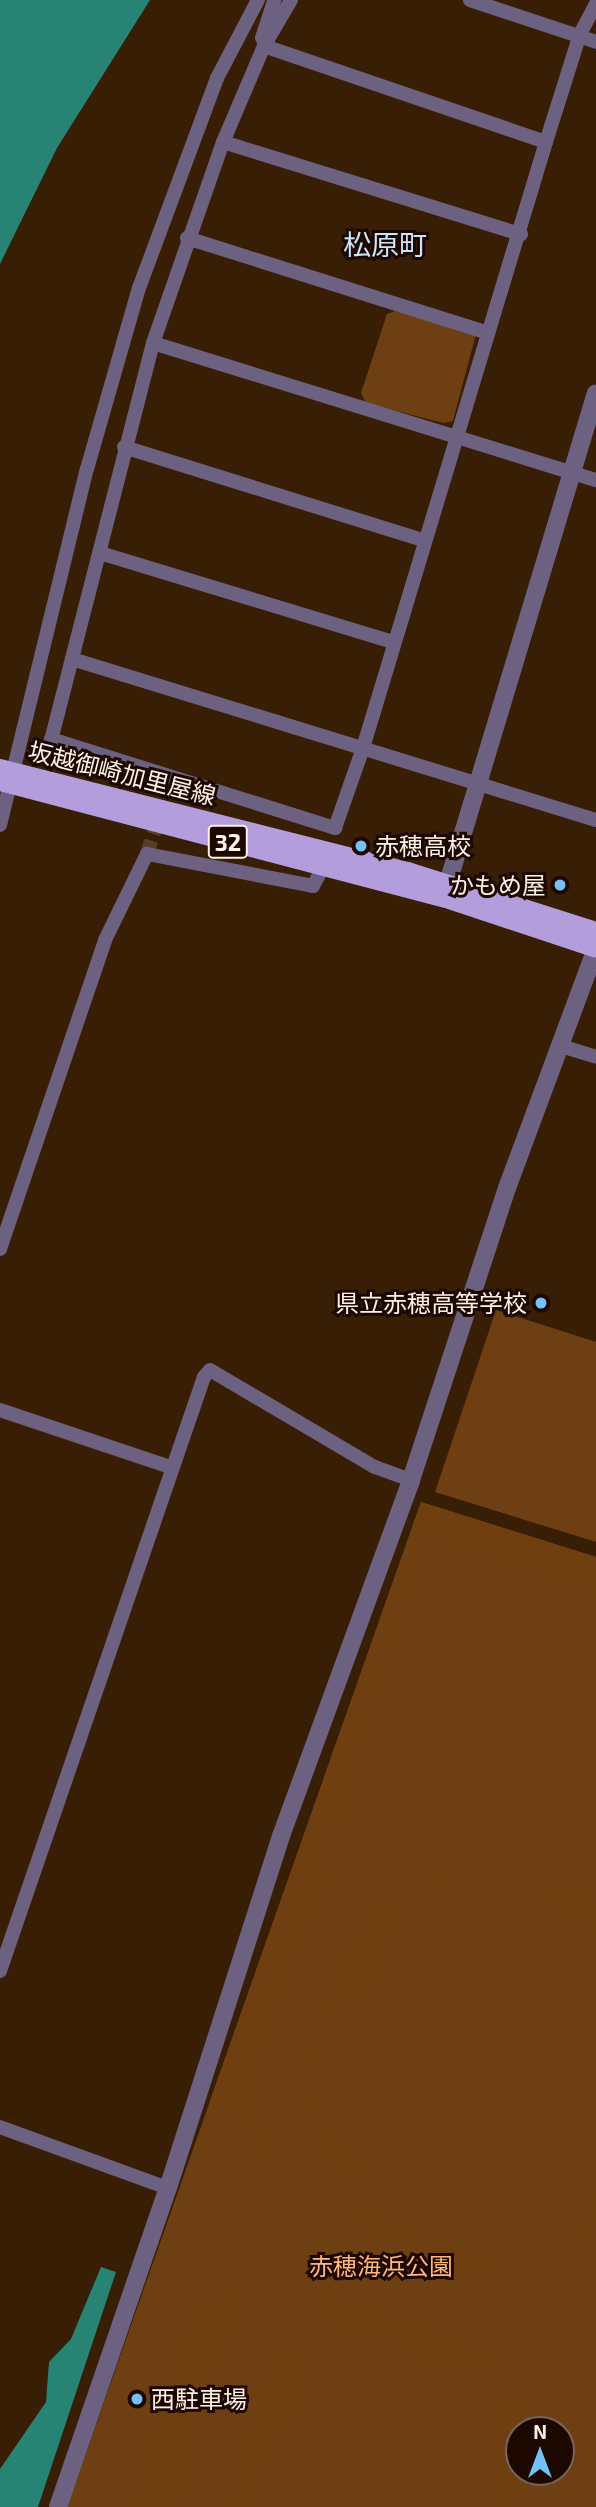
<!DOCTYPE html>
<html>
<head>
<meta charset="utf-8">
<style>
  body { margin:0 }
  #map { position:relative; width:596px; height:2507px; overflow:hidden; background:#381e04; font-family:"Exo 2","Noto Sans JP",sans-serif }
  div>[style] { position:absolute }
  .green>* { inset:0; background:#6d3f13 }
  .forest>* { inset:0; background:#6f3f11 }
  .water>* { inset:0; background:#278374 }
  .minor-tunnel>* { height:14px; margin-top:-7px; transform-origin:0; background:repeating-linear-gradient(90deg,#563e26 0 14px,transparent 0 21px) }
  .minor>* { height:14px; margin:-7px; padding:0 7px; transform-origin:7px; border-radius:7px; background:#6c6180 }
  .tertiary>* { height:18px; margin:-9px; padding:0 9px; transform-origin:9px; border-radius:9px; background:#6c6180 }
  .primary>* { height:18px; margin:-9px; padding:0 9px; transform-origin:9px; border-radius:9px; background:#b39ddd }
  .dots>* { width:19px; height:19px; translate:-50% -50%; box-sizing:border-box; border:4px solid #1c0800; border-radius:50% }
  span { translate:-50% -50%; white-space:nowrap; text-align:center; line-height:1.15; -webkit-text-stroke:6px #1c0800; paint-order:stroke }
  .shield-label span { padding:2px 5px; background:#1c0800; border:2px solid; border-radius:5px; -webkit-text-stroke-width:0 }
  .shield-label { font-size:23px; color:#fef2e8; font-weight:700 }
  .street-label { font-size:24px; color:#fef2e8 }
  .poi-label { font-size:24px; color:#fef2e8 }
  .left { translate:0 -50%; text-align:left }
  .right { translate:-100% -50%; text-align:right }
  .park-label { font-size:24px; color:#feb77c }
  .quarter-label { font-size:28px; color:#cae5f9 }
  .north { position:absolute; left:505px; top:2416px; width:70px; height:70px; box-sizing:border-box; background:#1c0800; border:2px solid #76665d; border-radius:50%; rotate:0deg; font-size:19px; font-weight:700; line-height:28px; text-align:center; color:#fef2e8 }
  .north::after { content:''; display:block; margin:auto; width:24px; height:32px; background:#73c1f6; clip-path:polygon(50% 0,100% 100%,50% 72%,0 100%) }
</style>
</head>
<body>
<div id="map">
  <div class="green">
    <div style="clip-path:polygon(395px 311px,476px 334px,453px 421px,443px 423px,366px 403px,361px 393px,387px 314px)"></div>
    <div style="clip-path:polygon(496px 1310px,596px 1342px,596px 1542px,435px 1492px)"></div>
    <div style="clip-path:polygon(evenodd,421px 1502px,596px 1557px,596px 2507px,67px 2507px,421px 1502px,519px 2430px,561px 2430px,561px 2472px,519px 2472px,519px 2430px)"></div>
  </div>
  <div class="forest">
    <div style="clip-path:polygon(421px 1502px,596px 1557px,596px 1601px,431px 1546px,354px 1793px,358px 1833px,335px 1835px,327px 1848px,327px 1861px,351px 1880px,325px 1909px,308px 1939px,270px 2057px,269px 2111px,286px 2176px,241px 2164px,242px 2132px,210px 2101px)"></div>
    <div style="clip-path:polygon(463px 1861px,596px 1889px,596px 1942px,557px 1919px,526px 1892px,493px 1880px,455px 1883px,420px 1908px,400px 1879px)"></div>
    <div style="clip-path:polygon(391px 1886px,408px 1913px,402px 1936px,384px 1984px,323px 2037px,316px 2091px,342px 2127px,373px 2152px,389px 2179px,382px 2188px,359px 2181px,325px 2183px,296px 2092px,302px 2052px,338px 1946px,370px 1900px)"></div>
    <div style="clip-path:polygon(596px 2157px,596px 2233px,581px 2252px,557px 2264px,554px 2251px,573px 2230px,592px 2187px)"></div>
    <div style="clip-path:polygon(355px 2194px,404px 2212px,463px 2251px,527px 2261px,534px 2271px,530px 2278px,484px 2277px,335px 2228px,339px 2205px)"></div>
    <div style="clip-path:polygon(220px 2281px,251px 2290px,243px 2313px,249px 2321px,210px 2390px,190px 2507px,120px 2507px,190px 2291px,197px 2284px,213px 2289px)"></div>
    <div style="clip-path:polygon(319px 2283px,464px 2328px,495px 2349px,508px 2369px,489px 2379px,453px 2380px,424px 2373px,376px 2345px,331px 2343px,299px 2313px)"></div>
    <div style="clip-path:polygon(284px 2320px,320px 2356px,306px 2383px,305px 2412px,269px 2476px,268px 2507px,220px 2507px,249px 2393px)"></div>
    <div style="clip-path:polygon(512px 2377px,528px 2396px,536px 2430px,519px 2430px,519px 2472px,531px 2472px,521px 2507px,490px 2507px,488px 2428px,496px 2388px)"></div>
  </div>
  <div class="water">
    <div style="clip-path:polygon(0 0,150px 0,57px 148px,0 264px)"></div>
    <div style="clip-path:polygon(101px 2267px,116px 2272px,38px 2507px,0 2507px,0 2469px,46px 2402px,49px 2362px,71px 2339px)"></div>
  </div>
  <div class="minor-tunnel">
    <div style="left:147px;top:854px;width:69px;rotate:-72.3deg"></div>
  </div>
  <div class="minor">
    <div style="left:291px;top:0;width:53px;rotate:120.4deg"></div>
    <div style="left:264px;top:46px;width:104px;rotate:113.1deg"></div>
    <div style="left:223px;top:142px;width:213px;rotate:109.2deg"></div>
    <div style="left:153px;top:343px;width:409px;rotate:104.4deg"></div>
    <div style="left:51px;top:739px;width:298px;rotate:17.4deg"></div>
    <div style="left:335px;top:828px;width:85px;rotate:-70.7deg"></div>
    <div style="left:363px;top:748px;width:633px;rotate:-73.2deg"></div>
    <div style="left:546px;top:142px;width:113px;rotate:-72.5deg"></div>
    <div style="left:580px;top:34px;width:34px;rotate:-62deg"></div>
    <div style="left:470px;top:0;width:133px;rotate:18.4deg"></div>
    <div style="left:262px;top:38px;width:40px;rotate:-72deg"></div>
    <div style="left:264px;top:46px;width:298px;rotate:18.8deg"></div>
    <div style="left:223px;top:142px;width:312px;rotate:17.2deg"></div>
    <div style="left:187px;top:238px;width:316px;rotate:17.5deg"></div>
    <div style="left:153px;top:343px;width:464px;rotate:17.2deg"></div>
    <div style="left:124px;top:447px;width:315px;rotate:17.3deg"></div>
    <div style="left:100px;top:553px;width:306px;rotate:16.9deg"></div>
    <div style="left:72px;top:659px;width:548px;rotate:17.08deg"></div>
    <div style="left:0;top:825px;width:366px;rotate:-76.3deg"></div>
    <div style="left:87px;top:469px;width:188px;rotate:-74deg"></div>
    <div style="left:139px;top:288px;width:224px;rotate:-69.6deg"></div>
    <div style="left:217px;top:78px;width:88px;rotate:-62.3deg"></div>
    <div style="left:561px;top:1046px;width:37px;rotate:17deg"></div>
    <div style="left:0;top:1249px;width:326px;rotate:-71.2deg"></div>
    <div style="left:105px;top:940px;width:96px;rotate:-64deg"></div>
    <div style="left:147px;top:854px;width:169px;rotate:10.9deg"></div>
    <div style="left:313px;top:886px;width:21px;rotate:-62deg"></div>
    <div style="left:0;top:1410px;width:179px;rotate:18.5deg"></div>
    <div style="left:0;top:1971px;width:628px;rotate:-71.05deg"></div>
    <div style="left:204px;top:1377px;width:9px;rotate:-49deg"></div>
    <div style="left:210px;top:1370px;width:191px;rotate:30.5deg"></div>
    <div style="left:375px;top:1467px;width:38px;rotate:20deg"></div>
    <div style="left:0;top:2127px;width:179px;rotate:20deg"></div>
  </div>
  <div class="tertiary">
    <div style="left:444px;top:896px;width:525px;rotate:-73.19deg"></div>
    <div style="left:58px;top:2507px;width:337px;rotate:-71deg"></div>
    <div style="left:168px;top:2188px;width:370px;rotate:-72.2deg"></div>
    <div style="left:281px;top:1836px;width:379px;rotate:-69.9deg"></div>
    <div style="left:411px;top:1480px;width:307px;rotate:-71.8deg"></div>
    <div style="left:507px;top:1188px;width:255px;rotate:-69.6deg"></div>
    <div style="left:596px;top:949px;width:14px;rotate:-94deg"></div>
  </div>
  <div class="primary">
    <div style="left:0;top:768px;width:421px;rotate:14.2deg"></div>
    <div style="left:408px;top:871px;width:197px;rotate:17.7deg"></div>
    <div style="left:0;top:782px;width:458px;rotate:14.7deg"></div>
    <div style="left:443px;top:898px;width:161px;rotate:18.4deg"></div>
  </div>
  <div class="dots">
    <div style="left:361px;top:846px;background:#73c1f6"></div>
    <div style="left:560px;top:885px;background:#73c1f6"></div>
    <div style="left:541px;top:1303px;background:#73c1f6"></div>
    <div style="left:137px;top:2399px;background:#73c1f6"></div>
  </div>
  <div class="shield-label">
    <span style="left:228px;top:842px">32</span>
  </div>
  <div class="street-label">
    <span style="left:122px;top:773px;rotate:14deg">坂越御崎加里屋線</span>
  </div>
  <div class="poi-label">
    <span class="left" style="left:375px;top:846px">赤穂高校</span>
    <span class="right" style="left:546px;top:885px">かもめ屋</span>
    <span class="right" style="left:527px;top:1303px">県立赤穂高等学校</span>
    <span class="left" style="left:151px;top:2399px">西駐車場</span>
  </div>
  <div class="park-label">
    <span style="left:381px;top:2266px">赤穂海浜公園</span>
  </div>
  <div class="quarter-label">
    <span style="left:385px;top:244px">松原町</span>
  </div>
  <div class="north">N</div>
</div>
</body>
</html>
